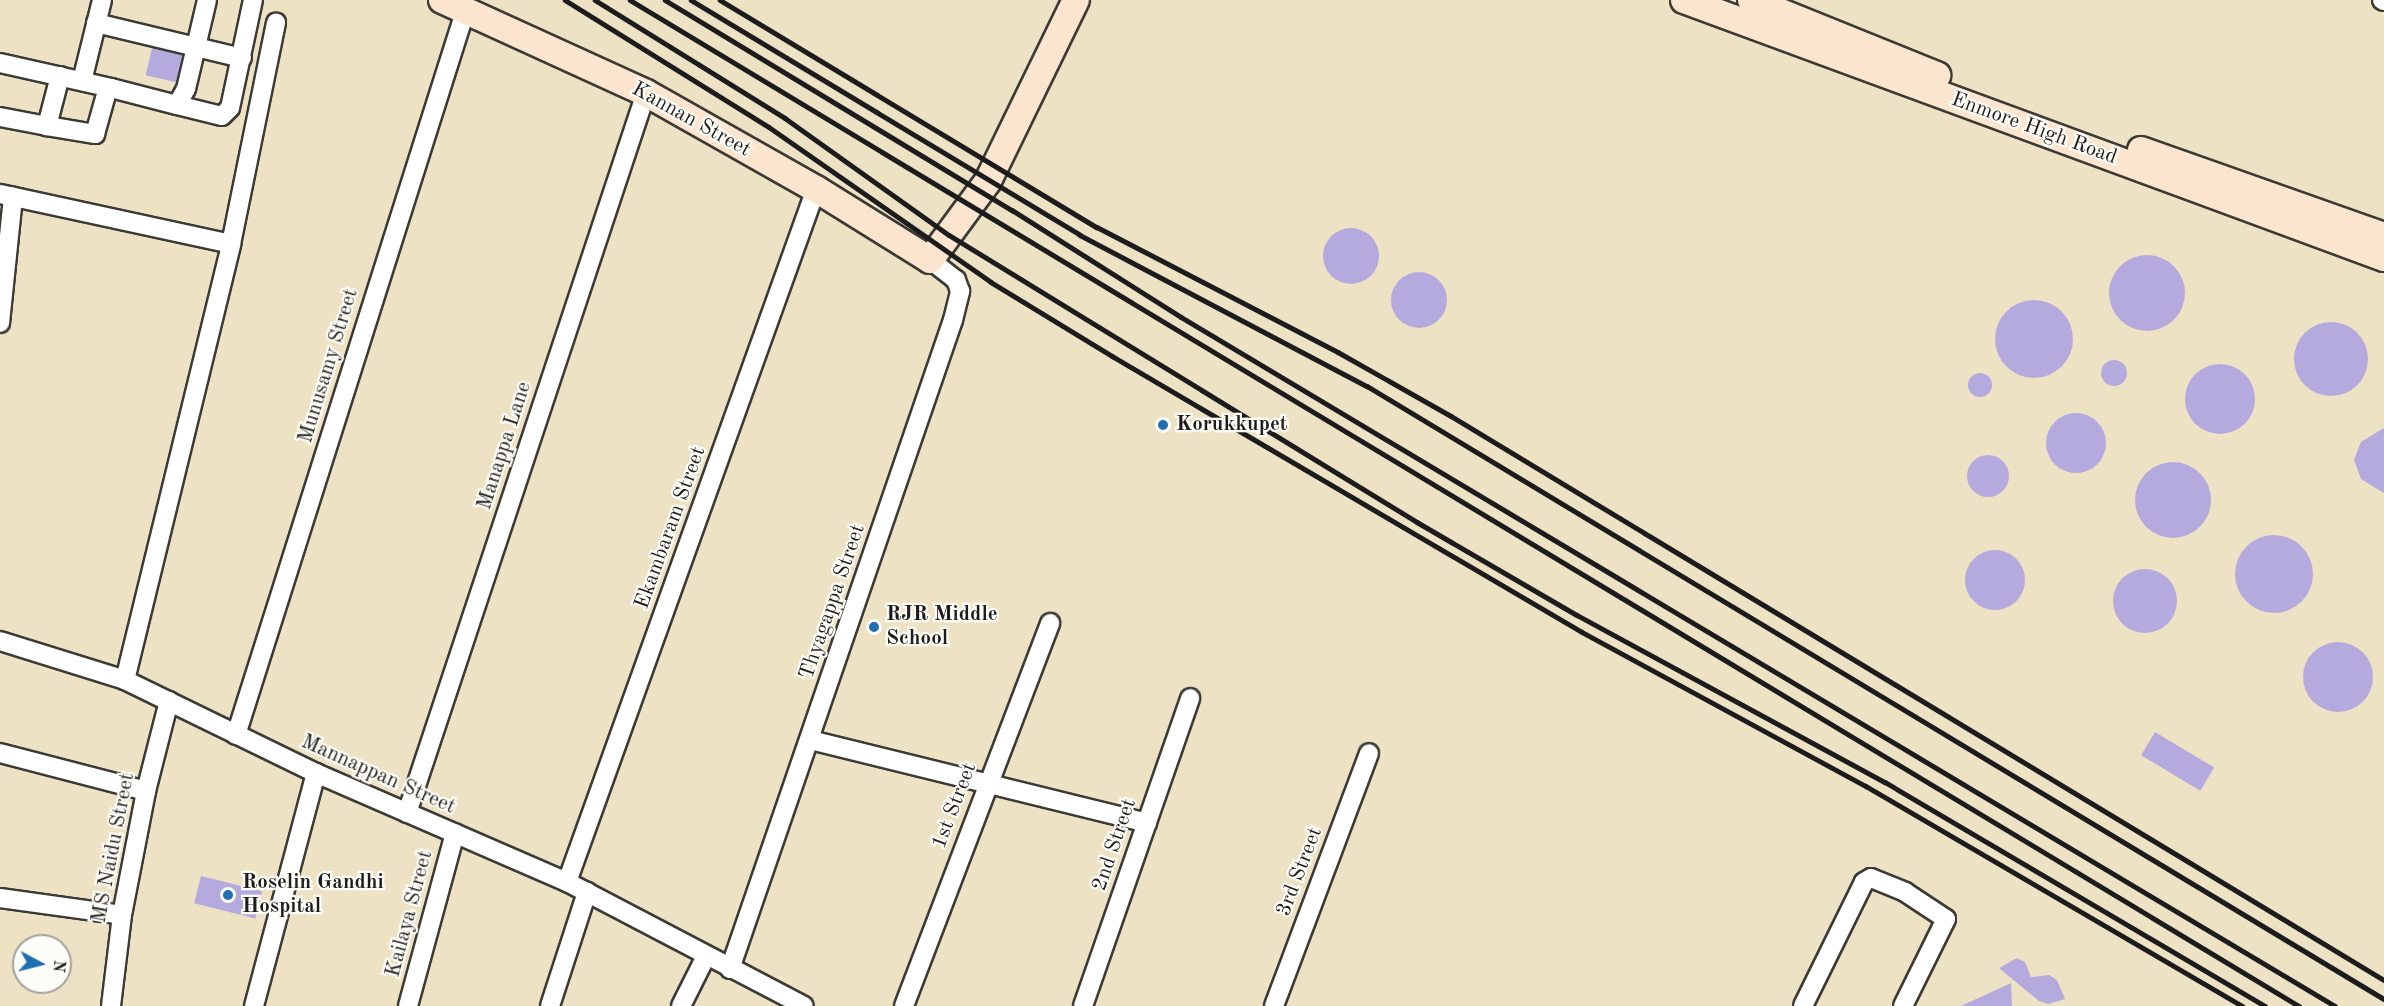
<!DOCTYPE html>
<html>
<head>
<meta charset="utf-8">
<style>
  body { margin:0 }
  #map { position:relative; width:2384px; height:1006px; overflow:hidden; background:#ede2c3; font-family:"Old Standard TT",serif }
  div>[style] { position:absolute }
  .building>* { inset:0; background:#b5aade; transform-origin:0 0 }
  .round { border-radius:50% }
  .roads { filter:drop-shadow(2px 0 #3b3a35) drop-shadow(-2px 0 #3b3a35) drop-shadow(0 2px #3b3a35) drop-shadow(0 -2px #3b3a35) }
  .street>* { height:18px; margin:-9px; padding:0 9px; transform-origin:9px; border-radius:9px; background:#fff }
  .secondary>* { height:26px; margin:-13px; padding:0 13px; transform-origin:13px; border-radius:13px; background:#fbe5cf }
  .rail>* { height:4.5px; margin:-2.25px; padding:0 2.25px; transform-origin:2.25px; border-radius:2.25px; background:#1c1c1c }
  .dots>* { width:16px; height:16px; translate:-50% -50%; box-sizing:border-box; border:3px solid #fdfcf7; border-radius:50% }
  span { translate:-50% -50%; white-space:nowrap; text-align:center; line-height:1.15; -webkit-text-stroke:4.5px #fdfcf7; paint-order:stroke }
  .street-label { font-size:21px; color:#1c1c1c }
  .poi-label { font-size:21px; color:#1c1c1c; font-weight:700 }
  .left { translate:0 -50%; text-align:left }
  .north { position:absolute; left:12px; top:934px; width:60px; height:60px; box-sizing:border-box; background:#fdfcf7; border:2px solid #a3a29f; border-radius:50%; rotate:97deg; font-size:16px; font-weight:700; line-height:24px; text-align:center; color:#1c1c1c }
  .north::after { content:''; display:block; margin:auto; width:21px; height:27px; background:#1f6fb2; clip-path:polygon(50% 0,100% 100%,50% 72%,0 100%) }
</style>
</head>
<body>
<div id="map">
  <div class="building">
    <div style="left:152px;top:48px;width:31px;height:28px;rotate:13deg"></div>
    <div class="round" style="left:1323px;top:228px;width:56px;height:56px"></div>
    <div class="round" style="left:2109px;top:255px;width:76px;height:76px"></div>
    <div class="round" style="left:1391px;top:272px;width:56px;height:56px"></div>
    <div class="round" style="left:1995px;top:300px;width:78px;height:78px"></div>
    <div class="round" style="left:2294px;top:322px;width:74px;height:74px"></div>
    <div class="round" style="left:2101px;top:360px;width:26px;height:26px"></div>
    <div class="round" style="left:2185px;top:364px;width:70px;height:70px"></div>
    <div class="round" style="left:1968px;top:373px;width:24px;height:24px"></div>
    <div class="round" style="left:2046px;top:413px;width:60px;height:60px"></div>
    <div style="clip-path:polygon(2384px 428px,2384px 493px,2361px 479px,2354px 460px,2361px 442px)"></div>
    <div class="round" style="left:1967px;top:455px;width:42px;height:42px"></div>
    <div class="round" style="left:2135px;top:462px;width:76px;height:76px"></div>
    <div class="round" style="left:2235px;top:535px;width:78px;height:78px"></div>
    <div class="round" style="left:1965px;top:550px;width:60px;height:60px"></div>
    <div class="round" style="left:2113px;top:569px;width:64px;height:64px"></div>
    <div class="round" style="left:2303px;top:642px;width:70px;height:70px"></div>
    <div style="left:2155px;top:732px;width:69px;height:27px;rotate:31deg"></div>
    <div style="left:201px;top:876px;width:63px;height:28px;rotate:14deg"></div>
    <div style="clip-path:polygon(2017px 958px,2025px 962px,2031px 977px,2049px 975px,2057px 980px,2065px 999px,2048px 1004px,2039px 1001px,1999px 968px)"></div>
    <div style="clip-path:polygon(2011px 983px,2012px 1006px,1961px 1006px)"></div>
  </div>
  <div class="roads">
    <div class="street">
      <div style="left:2382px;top:0;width:2px;rotate:27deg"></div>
      <div style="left:96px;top:23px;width:150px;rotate:13.5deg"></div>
      <div style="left:0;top:63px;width:114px;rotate:12.7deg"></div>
      <div style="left:60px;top:76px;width:52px;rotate:104.6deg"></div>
      <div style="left:47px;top:126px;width:49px;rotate:9.5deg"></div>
      <div style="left:95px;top:134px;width:45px;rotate:-74.4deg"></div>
      <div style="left:107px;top:91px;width:5px;rotate:-37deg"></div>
      <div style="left:111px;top:88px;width:68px;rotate:14.4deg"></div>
      <div style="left:177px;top:105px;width:18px;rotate:-61deg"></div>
      <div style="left:186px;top:89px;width:91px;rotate:-76.7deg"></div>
      <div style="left:82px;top:81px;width:83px;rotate:-76.1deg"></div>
      <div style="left:177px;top:105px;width:46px;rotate:13.7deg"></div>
      <div style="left:222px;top:116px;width:11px;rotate:-45deg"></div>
      <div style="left:230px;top:108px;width:110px;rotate:-78deg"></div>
      <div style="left:0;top:117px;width:48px;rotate:10.8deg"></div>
      <div style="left:0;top:194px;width:236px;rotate:12.2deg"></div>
      <div style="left:0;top:323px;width:127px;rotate:-84.1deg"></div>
      <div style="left:0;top:641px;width:131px;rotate:17.3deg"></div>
      <div style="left:125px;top:680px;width:212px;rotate:26deg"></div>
      <div style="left:316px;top:773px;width:274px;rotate:23.5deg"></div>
      <div style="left:567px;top:882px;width:267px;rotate:27.6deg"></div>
      <div style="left:125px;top:680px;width:449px;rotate:-76.3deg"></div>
      <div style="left:231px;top:244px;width:226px;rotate:-78.5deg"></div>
      <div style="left:236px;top:735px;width:758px;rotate:-72.43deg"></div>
      <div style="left:810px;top:740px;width:347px;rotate:13.8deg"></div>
      <div style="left:0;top:753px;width:151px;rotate:14.6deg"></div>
      <div style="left:407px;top:813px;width:759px;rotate:-71.64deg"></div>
      <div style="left:567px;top:882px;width:736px;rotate:-70.24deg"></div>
      <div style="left:0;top:898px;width:123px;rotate:7.9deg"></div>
      <div style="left:730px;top:969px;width:686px;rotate:-71.04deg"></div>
      <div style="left:953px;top:320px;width:30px;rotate:-76deg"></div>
      <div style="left:960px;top:291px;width:12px;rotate:-110deg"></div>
      <div style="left:956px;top:280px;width:33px;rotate:-142deg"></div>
      <div style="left:111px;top:1006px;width:92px;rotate:-83.1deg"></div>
      <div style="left:122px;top:915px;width:126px;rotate:-79deg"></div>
      <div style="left:146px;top:791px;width:93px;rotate:-75.7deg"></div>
      <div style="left:254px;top:1006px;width:241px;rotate:-75.1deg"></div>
      <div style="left:408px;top:1006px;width:179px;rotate:-74.8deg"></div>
      <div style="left:550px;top:1006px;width:120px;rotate:-72deg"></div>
      <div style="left:681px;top:1006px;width:54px;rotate:-63.4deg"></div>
      <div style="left:904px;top:1006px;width:410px;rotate:-69.1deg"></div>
      <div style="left:1083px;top:1006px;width:326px;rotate:-70.8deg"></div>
      <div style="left:1274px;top:1006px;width:270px;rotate:-69.4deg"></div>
      <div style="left:1803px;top:1006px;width:138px;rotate:-63.8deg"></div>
      <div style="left:1864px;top:882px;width:8px;rotate:-30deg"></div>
      <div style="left:1871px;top:878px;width:37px;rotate:22deg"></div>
      <div style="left:1905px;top:892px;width:49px;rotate:33.4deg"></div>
      <div style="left:1946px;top:919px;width:97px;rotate:116.3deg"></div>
    </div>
    <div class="secondary">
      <div style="left:442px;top:0;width:224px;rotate:24.5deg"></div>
      <div style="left:646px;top:93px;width:195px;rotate:29.5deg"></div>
      <div style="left:816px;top:189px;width:134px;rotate:31.9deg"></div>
      <div style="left:930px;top:260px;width:98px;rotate:-53.7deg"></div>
      <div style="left:988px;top:181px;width:201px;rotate:-64.1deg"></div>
      <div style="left:1684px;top:0;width:746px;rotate:20.23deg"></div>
      <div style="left:1751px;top:0;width:201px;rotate:22deg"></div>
      <div style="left:2141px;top:150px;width:258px;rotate:19.5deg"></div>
    </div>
  </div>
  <div class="rail">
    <div style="left:565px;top:0;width:240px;rotate:31.9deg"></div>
    <div style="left:769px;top:127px;width:271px;rotate:34.9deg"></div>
    <div style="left:991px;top:282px;width:142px;rotate:31.4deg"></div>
    <div style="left:1112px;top:356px;width:545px;rotate:30.42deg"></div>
    <div style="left:1582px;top:632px;width:323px;rotate:28.5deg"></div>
    <div style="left:1866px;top:786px;width:436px;rotate:30.3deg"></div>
    <div style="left:595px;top:0;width:224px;rotate:31.8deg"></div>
    <div style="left:785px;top:118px;width:201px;rotate:35.5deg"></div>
    <div style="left:949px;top:235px;width:549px;rotate:31.52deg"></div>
    <div style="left:1417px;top:522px;width:185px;rotate:30.2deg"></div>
    <div style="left:1577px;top:615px;width:350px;rotate:28.5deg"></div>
    <div style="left:1885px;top:782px;width:441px;rotate:30.5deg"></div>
    <div style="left:630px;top:0;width:1949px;rotate:31.08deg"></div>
    <div style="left:665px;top:0;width:406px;rotate:31.2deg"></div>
    <div style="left:1012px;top:210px;width:200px;rotate:32.3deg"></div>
    <div style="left:1181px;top:317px;width:1344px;rotate:30.84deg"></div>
    <div style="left:691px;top:0;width:454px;rotate:31.1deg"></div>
    <div style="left:1080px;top:235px;width:324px;rotate:27.8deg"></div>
    <div style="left:1367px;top:386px;width:1187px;rotate:31.08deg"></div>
    <div style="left:720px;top:0;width:440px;rotate:31.1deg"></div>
    <div style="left:1097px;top:227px;width:271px;rotate:27.4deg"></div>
    <div style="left:1338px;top:352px;width:130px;rotate:29.5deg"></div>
    <div style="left:1451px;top:416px;width:1090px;rotate:31.15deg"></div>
  </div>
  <div class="dots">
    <div style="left:1163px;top:425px;background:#1f6fb2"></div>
    <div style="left:874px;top:627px;background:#1f6fb2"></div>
    <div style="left:228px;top:895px;background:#1f6fb2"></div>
  </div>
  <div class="street-label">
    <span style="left:691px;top:120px;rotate:29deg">Kannan Street</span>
    <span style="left:2034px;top:129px;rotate:20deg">Enmore High Road</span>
    <span style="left:329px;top:366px;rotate:-73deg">Munusamy Street</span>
    <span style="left:505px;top:446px;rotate:-72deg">Manappa Lane</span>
    <span style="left:671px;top:528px;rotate:-70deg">Ekambaram Street</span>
    <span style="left:833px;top:602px;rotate:-71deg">Thyagappa Street</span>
    <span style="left:378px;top:775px;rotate:24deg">Mannappan Street</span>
    <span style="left:955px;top:806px;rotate:-69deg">1st Street</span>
    <span style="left:1115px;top:845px;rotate:-71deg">2nd Street</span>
    <span style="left:114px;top:848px;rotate:-79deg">MS Naidu Street</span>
    <span style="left:1300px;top:872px;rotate:-69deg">3rd Street</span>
    <span style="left:410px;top:914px;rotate:-75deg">Kailaya Street</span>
  </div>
  <div class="poi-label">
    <span class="left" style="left:1176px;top:425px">Korukkupet</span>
    <span class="left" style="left:886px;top:627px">RJR Middle<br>School</span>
    <span class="left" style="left:242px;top:895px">Roselin Gandhi<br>Hospital</span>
  </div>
  <div class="north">N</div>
</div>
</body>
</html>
